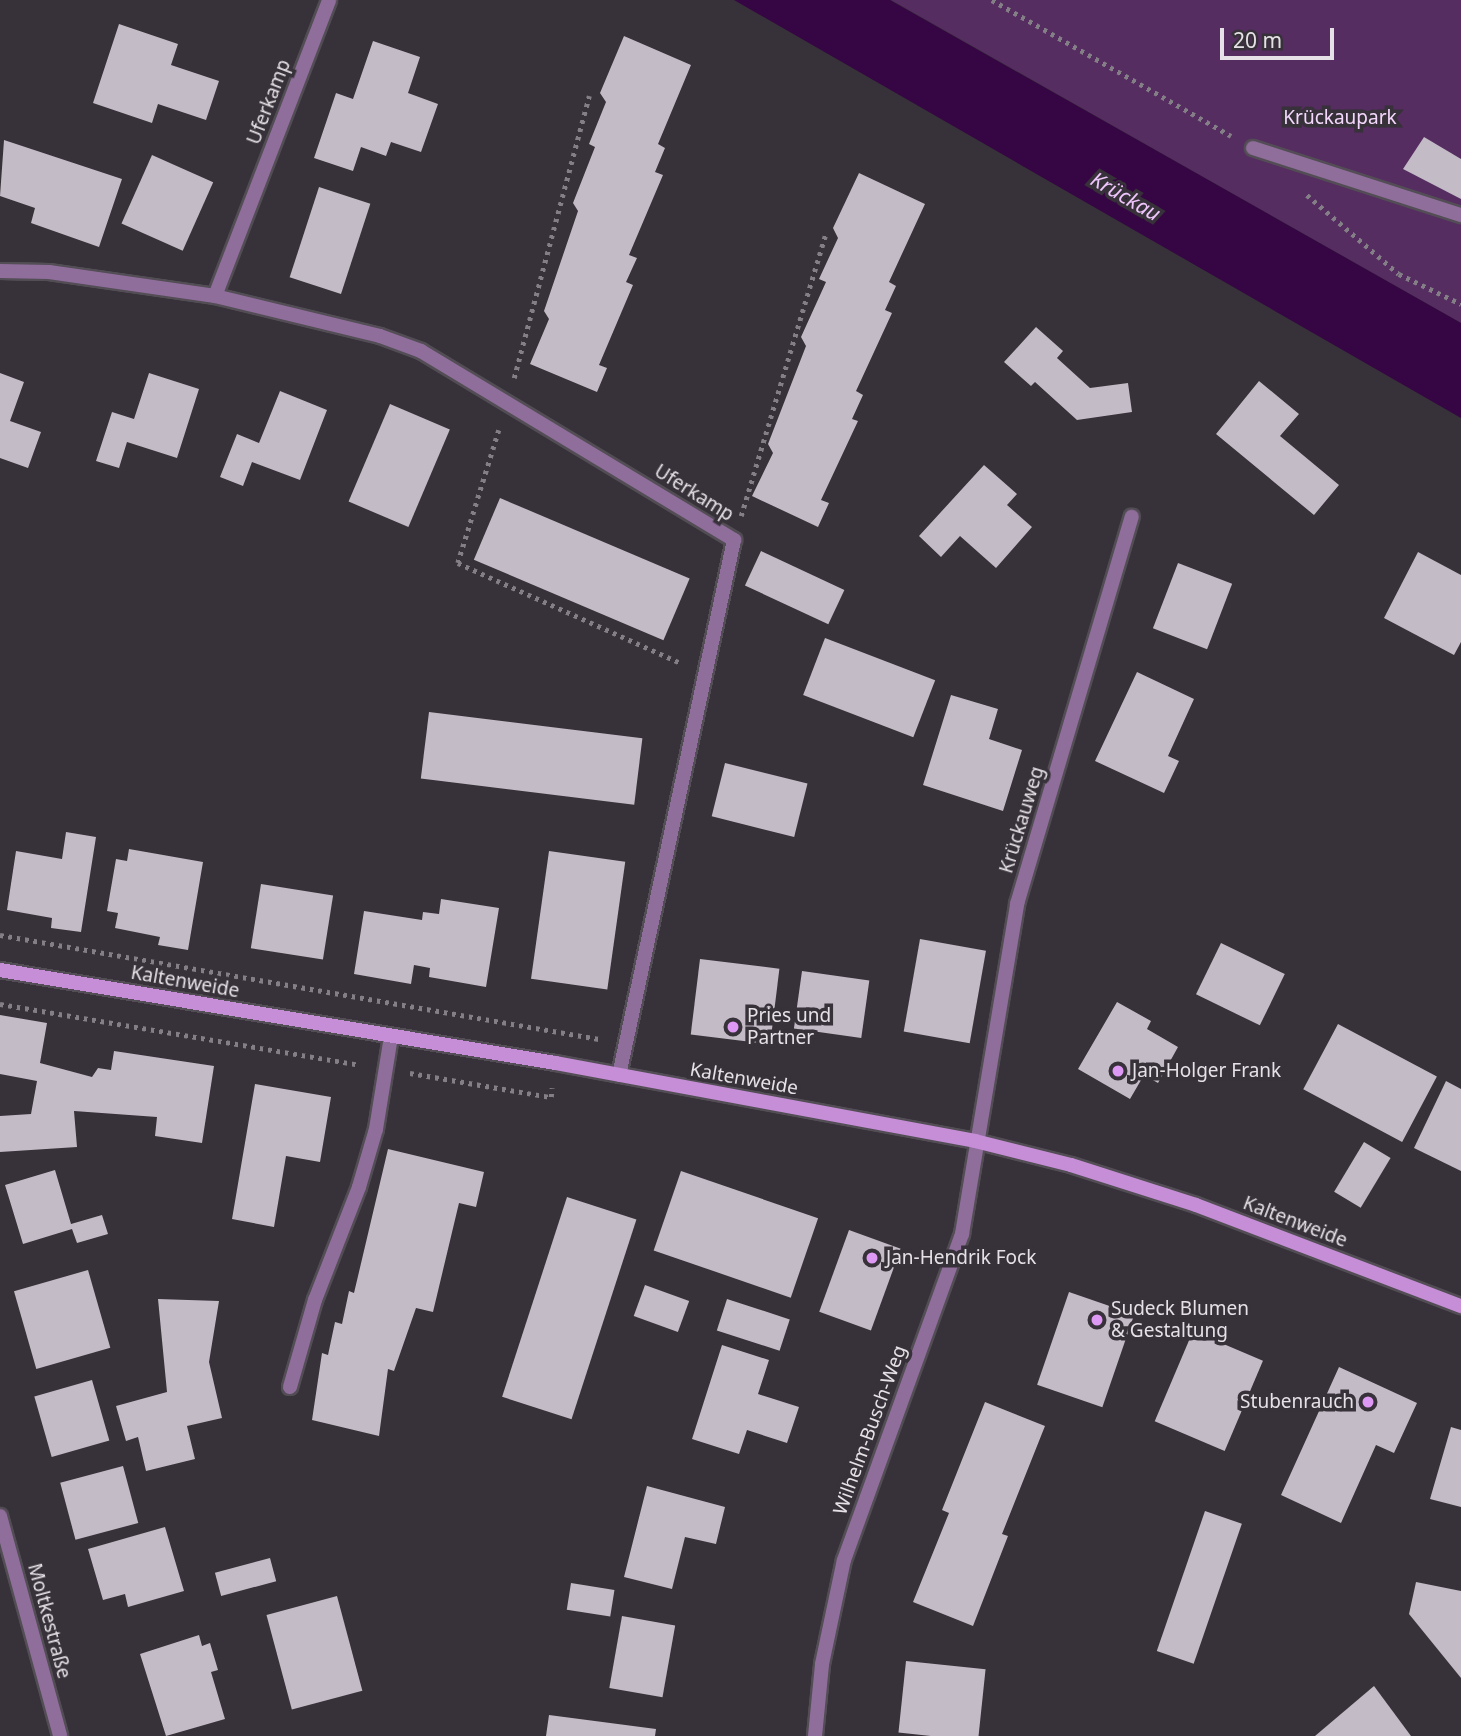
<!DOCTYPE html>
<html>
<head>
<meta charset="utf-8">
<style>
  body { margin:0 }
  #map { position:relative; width:1461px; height:1736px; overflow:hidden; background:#373139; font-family:"Noto Sans",sans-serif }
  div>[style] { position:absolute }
  .green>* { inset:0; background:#552d61 }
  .water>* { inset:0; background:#360544 }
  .building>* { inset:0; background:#c3bbc6; transform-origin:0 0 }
  .path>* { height:4.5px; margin-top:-2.25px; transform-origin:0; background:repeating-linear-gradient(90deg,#847f86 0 3.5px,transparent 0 8.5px) }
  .roads { filter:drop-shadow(2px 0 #534d55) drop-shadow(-2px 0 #534d55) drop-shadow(0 2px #534d55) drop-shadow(0 -2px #534d55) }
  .service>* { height:14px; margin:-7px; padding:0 7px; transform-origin:7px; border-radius:7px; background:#906e9c }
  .minor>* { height:14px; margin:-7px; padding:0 7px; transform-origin:7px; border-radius:7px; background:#906e9c }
  .secondary>* { height:14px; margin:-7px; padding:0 7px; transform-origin:7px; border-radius:7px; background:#c58ed7 }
  .dots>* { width:19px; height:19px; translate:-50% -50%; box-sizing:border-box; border:4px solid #373139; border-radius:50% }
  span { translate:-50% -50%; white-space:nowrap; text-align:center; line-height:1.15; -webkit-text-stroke:7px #373139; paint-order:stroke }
  .street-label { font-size:19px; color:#e5e1e6 }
  .park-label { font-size:19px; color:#f3d7fc }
  .poi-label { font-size:19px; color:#e5e1e6 }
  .left { translate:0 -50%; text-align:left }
  .right { translate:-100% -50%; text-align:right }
  .water-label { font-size:21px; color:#eec5fc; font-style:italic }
  .scale { position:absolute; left:1220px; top:28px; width:114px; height:32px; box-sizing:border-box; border:4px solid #e5e1e6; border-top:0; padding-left:9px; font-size:21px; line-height:24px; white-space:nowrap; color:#e5e1e6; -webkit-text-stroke:5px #373139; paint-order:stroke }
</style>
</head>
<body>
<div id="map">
  <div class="green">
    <div style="clip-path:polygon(891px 0,1461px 0,1461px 323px)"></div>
  </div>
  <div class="water">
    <div style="clip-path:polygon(734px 0,890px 0,1461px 323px,1461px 418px)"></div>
  </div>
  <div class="building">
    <div style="clip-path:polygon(119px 24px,178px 44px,171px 65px,219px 81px,206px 120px,158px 104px,152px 123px,93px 103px)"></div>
    <div style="clip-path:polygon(624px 36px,691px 65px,658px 144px,665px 148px,655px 172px,663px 175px,629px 255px,637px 258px,626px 282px,633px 285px,599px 365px,607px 368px,597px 392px,530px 364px,549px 319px,544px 311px,578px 211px,573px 203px,595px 147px,589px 144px,606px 102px,600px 93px)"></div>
    <div style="clip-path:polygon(373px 41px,420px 57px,408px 93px,438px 104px,421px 152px,391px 142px,386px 156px,361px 147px,353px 171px,314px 158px,336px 93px,353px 99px)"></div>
    <div style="clip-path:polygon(1424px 137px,1461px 159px,1461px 199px,1403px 169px)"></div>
    <div style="clip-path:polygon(4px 140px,122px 179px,99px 247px,31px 223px,35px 208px,0 196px)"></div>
    <div style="left:152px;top:155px;width:67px;height:75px;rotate:24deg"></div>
    <div style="clip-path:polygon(859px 173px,925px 204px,889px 282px,896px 286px,885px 310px,892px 313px,856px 391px,863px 395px,852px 419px,858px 421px,821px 500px,829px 503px,818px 527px,752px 496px,773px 453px,768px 444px,806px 346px,801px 337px,826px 282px,819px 279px,838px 238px,833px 228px)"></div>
    <div style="left:319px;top:187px;width:54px;height:95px;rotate:18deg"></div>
    <div style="clip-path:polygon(1036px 327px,1063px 351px,1057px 358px,1090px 388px,1128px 383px,1132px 412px,1077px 420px,1035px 382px,1031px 386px,1004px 362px)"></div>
    <div style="clip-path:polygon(0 373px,24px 382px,10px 421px,41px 432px,28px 468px,0 458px)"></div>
    <div style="clip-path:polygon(149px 373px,199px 389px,177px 458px,127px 442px,119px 468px,96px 461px,112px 412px,134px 419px)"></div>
    <div style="clip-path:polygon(1259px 381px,1299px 414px,1280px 436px,1339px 485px,1314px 515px,1216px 434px)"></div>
    <div style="clip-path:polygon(280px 391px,327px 410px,300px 480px,252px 462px,243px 486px,220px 477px,237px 434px,259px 443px)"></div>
    <div style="left:390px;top:404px;width:65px;height:106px;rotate:23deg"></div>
    <div style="clip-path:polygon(984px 465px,1017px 494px,1007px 505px,1032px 527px,996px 568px,960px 536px,941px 557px,919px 536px)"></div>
    <div style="left:500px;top:498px;width:206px;height:67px;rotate:23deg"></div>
    <div style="left:761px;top:551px;width:92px;height:38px;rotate:25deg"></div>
    <div style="clip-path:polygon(1418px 552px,1461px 575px,1461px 642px,1454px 655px,1384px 618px)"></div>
    <div style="left:1178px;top:563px;width:58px;height:70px;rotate:21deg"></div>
    <div style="left:825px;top:638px;width:118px;height:61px;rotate:21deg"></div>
    <div style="clip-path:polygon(1137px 672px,1194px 699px,1168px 756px,1179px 761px,1164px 793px,1095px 761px)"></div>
    <div style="clip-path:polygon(951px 695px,998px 709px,989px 739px,1022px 750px,1003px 811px,923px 785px)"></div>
    <div style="left:429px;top:712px;width:215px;height:67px;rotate:7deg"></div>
    <div style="left:725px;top:763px;width:85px;height:55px;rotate:14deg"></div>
    <div style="clip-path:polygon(66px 832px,96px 837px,81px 932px,51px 928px,52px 918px,7px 910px,16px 851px,62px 859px)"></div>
    <div style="clip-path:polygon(129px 849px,203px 862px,188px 950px,158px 945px,160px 937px,115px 928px,118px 913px,107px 911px,116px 859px,127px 861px)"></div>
    <div style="left:549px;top:851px;width:77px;height:129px;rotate:8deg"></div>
    <div style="left:261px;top:884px;width:73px;height:65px;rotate:9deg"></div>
    <div style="clip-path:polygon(441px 899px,499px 908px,486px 987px,429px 977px,430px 968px,414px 965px,411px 984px,354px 974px,364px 911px,422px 920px,423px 912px,439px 914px)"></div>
    <div style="left:920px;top:939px;width:67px;height:94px;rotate:10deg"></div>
    <div style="left:1221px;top:943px;width:71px;height:57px;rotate:26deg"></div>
    <div style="left:700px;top:959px;width:80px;height:76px;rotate:7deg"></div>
    <div style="left:802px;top:971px;width:68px;height:58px;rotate:8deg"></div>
    <div style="clip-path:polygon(1117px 1002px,1151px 1021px,1147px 1029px,1178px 1047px,1158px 1083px,1144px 1075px,1130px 1099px,1078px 1069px)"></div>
    <div style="clip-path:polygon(0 1015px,47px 1023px,40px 1063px,92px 1077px,98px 1068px,111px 1070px,114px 1051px,214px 1066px,202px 1143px,155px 1136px,157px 1117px,74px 1111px,77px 1147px,0 1152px,0 1116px,31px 1114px,37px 1081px,0 1074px)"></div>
    <div style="left:1338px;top:1024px;width:112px;height:74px;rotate:28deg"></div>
    <div style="clip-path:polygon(1446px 1081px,1461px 1089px,1461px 1171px,1414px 1148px)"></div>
    <div style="clip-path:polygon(255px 1084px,331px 1097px,320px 1162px,286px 1156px,274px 1227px,232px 1219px)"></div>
    <div style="left:1364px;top:1142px;width:31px;height:58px;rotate:31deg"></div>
    <div style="clip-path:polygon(388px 1149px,484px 1172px,476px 1207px,459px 1203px,433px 1312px,416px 1308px,394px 1371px,388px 1369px,379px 1436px,312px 1420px,322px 1353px,328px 1355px,335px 1322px,342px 1324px,349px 1291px,354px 1293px)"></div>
    <div style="clip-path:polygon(55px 1170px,71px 1224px,102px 1215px,108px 1234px,77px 1243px,72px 1229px,23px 1244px,5px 1185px)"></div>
    <div style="left:681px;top:1171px;width:145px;height:84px;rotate:19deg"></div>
    <div style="left:567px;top:1197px;width:73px;height:210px;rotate:18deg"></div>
    <div style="left:849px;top:1230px;width:55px;height:87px;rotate:20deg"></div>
    <div style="left:88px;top:1270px;width:81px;height:77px;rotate:74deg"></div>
    <div style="left:645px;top:1285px;width:47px;height:33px;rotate:20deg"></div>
    <div style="left:1069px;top:1292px;width:69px;height:98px;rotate:19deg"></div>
    <div style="clip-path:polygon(158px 1299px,219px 1301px,209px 1362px,222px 1418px,187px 1426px,195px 1459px,146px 1471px,138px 1437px,126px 1441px,116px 1406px,167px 1392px)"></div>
    <div style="left:727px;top:1299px;width:66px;height:33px;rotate:18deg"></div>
    <div style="left:1193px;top:1331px;width:76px;height:98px;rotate:23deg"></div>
    <div style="clip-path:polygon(722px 1345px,769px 1360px,758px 1394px,799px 1407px,787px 1443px,747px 1430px,739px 1454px,692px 1439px)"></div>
    <div style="clip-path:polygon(1339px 1367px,1417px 1403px,1394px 1453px,1376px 1445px,1341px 1523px,1281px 1495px)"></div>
    <div style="left:92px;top:1380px;width:63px;height:60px;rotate:74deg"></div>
    <div style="clip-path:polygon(985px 1402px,1045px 1426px,1002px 1534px,1008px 1536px,973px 1626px,913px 1602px,949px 1513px,942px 1510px)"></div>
    <div style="clip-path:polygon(1451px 1427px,1461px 1430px,1461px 1507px,1430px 1499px)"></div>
    <div style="left:123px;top:1466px;width:59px;height:65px;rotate:75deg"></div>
    <div style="clip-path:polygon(647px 1486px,725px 1507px,716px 1544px,685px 1537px,672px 1589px,624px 1577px)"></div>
    <div style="left:1205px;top:1511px;width:39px;height:148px;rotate:19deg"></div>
    <div style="clip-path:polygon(165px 1527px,184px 1591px,128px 1607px,125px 1594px,103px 1600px,88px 1549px)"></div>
    <div style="left:270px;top:1558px;width:24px;height:57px;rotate:75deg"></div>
    <div style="clip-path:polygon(1416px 1582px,1461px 1591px,1461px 1678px,1409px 1614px)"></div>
    <div style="left:571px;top:1583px;width:44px;height:27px;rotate:9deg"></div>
    <div style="left:337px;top:1596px;width:98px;height:73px;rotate:75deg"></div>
    <div style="left:622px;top:1616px;width:54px;height:73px;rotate:10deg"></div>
    <div style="clip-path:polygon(199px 1635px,202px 1646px,210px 1643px,218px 1670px,211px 1672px,225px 1719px,166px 1736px,140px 1654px)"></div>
    <div style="left:906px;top:1661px;width:80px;height:72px;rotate:6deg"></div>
    <div style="clip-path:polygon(1374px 1686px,1411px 1736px,1315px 1736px)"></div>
    <div style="clip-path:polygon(549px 1715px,656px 1729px,655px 1736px,546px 1736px)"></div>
  </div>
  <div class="path">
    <div style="left:992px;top:0;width:275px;rotate:29.6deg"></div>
    <div style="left:1307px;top:195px;width:121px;rotate:40.7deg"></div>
    <div style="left:1399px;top:274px;width:69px;rotate:25.8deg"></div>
    <div style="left:514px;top:378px;width:292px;rotate:-75.1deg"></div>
    <div style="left:499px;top:430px;width:139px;rotate:107.1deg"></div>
    <div style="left:458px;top:563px;width:243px;rotate:24.2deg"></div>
    <div style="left:741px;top:516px;width:295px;rotate:-73.3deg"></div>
    <div style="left:0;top:935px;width:608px;rotate:9.85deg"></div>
    <div style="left:0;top:1004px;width:365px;rotate:9.6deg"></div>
    <div style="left:410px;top:1073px;width:143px;rotate:9.7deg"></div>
    <div style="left:551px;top:1097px;width:9px;rotate:-84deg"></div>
  </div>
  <div class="roads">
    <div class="service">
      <div style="left:1253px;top:148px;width:219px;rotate:17.9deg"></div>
      <div style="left:215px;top:296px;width:317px;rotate:-68.9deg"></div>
      <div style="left:290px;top:1387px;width:91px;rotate:-74deg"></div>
      <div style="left:315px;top:1300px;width:121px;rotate:-68.7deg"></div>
      <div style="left:359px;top:1187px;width:60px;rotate:-73.7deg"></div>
      <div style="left:376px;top:1129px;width:94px;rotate:-80.8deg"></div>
    </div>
    <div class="minor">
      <div style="left:0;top:271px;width:49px;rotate:1.2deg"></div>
      <div style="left:49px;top:272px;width:168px;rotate:8.2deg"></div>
      <div style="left:215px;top:296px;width:170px;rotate:13.6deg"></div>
      <div style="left:380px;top:336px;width:44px;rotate:20.1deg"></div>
      <div style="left:421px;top:351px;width:366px;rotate:31.1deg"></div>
      <div style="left:734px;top:540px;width:547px;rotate:102.13deg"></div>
      <div style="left:0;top:1516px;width:228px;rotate:74.7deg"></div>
      <div style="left:815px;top:1736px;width:72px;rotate:-84.4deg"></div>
      <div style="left:822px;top:1664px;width:106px;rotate:-78.1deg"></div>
      <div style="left:844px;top:1560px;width:347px;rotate:-70.1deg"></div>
      <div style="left:962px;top:1234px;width:335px;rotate:-80.5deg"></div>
      <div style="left:1017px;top:904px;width:404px;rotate:-73.5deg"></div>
    </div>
    <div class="secondary">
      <div style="left:0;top:970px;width:563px;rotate:9.51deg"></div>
      <div style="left:555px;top:1063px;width:427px;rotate:10.5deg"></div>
      <div style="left:975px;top:1141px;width:99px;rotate:14deg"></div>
      <div style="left:1071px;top:1165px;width:131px;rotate:17.7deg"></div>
      <div style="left:1196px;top:1205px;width:284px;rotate:20.9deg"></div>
    </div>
  </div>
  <div class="dots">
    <div style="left:733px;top:1027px;background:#dd99f3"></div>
    <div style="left:1118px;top:1071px;background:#dd99f3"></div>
    <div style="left:872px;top:1258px;background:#dd99f3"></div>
    <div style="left:1097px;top:1320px;background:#dd99f3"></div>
    <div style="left:1368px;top:1402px;background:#dd99f3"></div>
  </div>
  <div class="street-label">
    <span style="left:269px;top:102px;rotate:-69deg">Uferkamp</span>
    <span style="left:694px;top:493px;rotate:32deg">Uferkamp</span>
    <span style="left:1022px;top:820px;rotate:-73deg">Krückauweg</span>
    <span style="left:185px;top:982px;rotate:10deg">Kaltenweide</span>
    <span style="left:744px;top:1079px;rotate:10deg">Kaltenweide</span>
    <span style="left:1295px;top:1222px;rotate:21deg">Kaltenweide</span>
    <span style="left:870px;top:1430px;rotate:-70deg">Wilhelm-Busch-Weg</span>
    <span style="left:49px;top:1621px;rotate:75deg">Moltkestraße</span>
  </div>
  <div class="park-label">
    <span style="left:1340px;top:118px">Krückaupark</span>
  </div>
  <div class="poi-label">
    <span class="left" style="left:747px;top:1027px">Pries und<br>Partner</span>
    <span class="left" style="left:1132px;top:1071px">Jan-Holger Frank</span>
    <span class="left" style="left:886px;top:1258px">Jan-Hendrik Fock</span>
    <span class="left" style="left:1111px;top:1320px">Sudeck Blumen<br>&amp; Gestaltung</span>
    <span class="right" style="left:1354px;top:1402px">Stubenrauch</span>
  </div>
  <div class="water-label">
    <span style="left:1126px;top:196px;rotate:30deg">Krückau</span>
  </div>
  <div class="scale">20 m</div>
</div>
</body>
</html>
